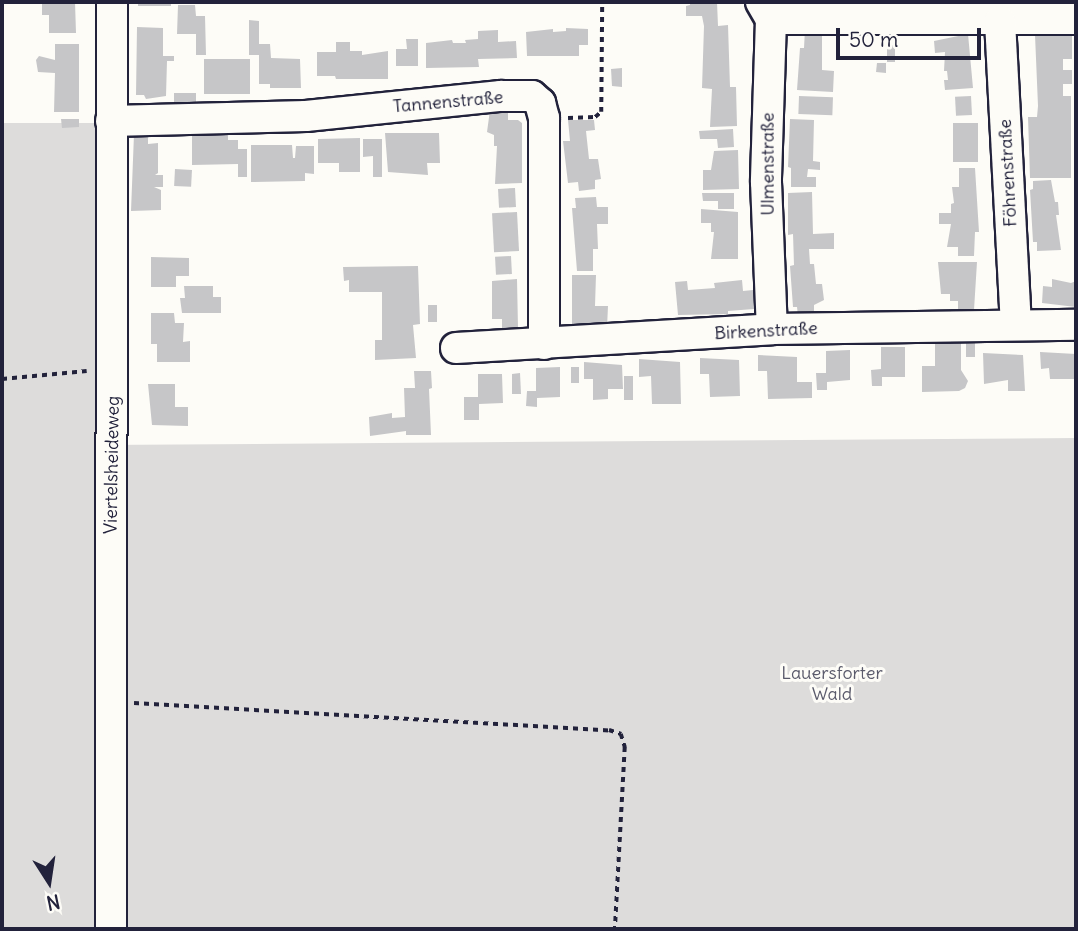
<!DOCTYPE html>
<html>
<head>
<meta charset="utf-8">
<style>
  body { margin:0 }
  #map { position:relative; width:1078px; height:931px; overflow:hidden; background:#fdfcf7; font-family:Delius,sans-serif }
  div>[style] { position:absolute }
  .green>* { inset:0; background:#dddcdb }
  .building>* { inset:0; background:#c6c6c8; transform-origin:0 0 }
  .path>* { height:3.5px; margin-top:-1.75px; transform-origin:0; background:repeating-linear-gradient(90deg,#22223b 0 5px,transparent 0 10px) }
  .roads { filter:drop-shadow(2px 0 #22223b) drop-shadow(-2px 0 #22223b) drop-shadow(0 2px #22223b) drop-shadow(0 -2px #22223b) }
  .minor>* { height:30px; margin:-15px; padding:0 15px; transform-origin:15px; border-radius:15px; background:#fdfcf7 }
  span { translate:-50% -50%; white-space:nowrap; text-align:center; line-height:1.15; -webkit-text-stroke:6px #fdfcf7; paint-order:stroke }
  .street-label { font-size:18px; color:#22223b }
  .park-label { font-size:18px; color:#5a5a6b }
  .frame { position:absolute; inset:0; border:4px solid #22223b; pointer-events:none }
  .north { position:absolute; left:14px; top:847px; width:70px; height:70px; -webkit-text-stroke:5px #fdfcf7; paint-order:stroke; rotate:168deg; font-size:19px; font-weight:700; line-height:28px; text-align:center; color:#22223b }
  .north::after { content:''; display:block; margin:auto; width:24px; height:32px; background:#22223b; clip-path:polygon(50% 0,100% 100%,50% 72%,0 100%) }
  .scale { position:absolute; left:836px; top:28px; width:145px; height:32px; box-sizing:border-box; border:4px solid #22223b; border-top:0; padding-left:9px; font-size:21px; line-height:24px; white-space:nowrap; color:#22223b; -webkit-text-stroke:5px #fdfcf7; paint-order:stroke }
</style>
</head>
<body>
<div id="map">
  <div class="green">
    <div style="clip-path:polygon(2px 123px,104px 123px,101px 445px,1076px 438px,1076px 929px,2px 929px)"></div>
  </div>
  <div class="building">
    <div style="clip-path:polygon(42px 2px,75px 2px,76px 33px,49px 33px,49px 15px,42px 15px)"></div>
    <div style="left:138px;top:2px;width:33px;height:4px"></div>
    <div style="clip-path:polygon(690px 2px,717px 2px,718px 26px,728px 25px,730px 87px,736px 87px,737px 126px,710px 127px,712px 89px,702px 88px,704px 26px,702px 16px,686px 16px,686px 6px,690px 5px)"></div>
    <div style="clip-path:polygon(178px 5px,195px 5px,196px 16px,205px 16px,206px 55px,196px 55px,196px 34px,177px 34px)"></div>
    <div style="clip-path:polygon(249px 20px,259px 21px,259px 44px,270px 44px,271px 58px,300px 59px,301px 88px,270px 88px,270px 84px,259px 84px,259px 55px,249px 55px)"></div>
    <div style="clip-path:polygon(137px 27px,163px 28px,163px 56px,174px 56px,174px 61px,167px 61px,166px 96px,146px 99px,144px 95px,136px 95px)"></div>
    <div style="clip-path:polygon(566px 28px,588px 29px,588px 45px,579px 45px,579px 56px,527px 56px,526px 32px,553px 29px,553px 32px,566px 31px)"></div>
    <div style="clip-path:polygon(805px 29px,822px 29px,822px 70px,834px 71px,833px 92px,797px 90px,800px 48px,804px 48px)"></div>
    <div style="clip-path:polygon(498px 30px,498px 42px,516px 41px,517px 58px,478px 59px,479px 67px,426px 68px,426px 43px,452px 40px,453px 43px,466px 43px,465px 40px,478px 39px,478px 31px)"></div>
    <div style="clip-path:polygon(968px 34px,973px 88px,945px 90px,944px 80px,948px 80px,947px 71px,944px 71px,945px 52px,935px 53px,934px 41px)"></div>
    <div style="clip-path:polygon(1035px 35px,1072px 35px,1072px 59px,1063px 59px,1063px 70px,1072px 70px,1072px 84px,1063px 84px,1063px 96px,1071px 96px,1071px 178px,1030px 178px,1028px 117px,1037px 117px,1038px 106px)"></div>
    <div style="clip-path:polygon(406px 39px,418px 39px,418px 66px,396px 66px,396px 49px,407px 49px)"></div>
    <div style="clip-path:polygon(336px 42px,350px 42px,350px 51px,362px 51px,362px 55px,388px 51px,388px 79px,336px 79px,335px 76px,317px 76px,317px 52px,336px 52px)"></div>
    <div style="clip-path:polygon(55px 44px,79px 44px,79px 112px,54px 112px,55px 73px,38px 72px,36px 60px,39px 56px,55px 60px)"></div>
    <div style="left:887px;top:45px;width:8px;height:17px"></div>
    <div style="left:204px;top:59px;width:46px;height:35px"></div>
    <div style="clip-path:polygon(877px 63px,886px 63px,886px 73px,876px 72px)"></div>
    <div style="clip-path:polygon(622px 68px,622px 87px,612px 86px,611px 69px)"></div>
    <div style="left:196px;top:93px;width:17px;height:22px;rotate:90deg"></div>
    <div style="left:799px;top:96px;width:34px;height:18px;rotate:2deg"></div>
    <div style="left:971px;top:96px;width:19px;height:16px;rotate:87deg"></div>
    <div style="clip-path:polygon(490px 110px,508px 110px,508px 120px,518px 120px,522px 123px,522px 183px,495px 184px,497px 146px,494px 146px,494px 135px,487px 132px)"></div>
    <div style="clip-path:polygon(61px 119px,79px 119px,79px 127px,62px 128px)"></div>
    <div style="clip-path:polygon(790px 119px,814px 120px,813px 161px,820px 162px,820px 170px,808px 169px,807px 177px,816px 177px,816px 187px,791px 187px,791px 168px,788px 167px)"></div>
    <div style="clip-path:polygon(568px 120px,594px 120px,595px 130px,586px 131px,589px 159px,598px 159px,601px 179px,595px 180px,595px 189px,579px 191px,578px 182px,568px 183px,563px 141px,570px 141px)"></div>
    <div style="left:953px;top:123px;width:25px;height:39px"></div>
    <div style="clip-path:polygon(733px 129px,734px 147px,718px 148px,717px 139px,700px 139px,699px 131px)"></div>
    <div style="clip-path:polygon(385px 133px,439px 133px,440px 163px,427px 163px,428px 175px,388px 172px)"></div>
    <div style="clip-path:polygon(134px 134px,148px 135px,148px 144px,158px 143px,158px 173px,155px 175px,163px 175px,163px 187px,154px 187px,161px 190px,161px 210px,131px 211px)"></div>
    <div style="clip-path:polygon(228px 134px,228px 140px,238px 140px,238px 149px,247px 149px,247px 177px,238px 177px,238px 164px,192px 165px,192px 135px)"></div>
    <div style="clip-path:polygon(360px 138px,360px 172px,339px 172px,339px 163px,318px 163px,318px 139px)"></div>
    <div style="clip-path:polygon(363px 139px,382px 139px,382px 177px,373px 177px,373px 156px,363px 157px)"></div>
    <div style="clip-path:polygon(251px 145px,292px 145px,293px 158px,295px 158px,296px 146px,314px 146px,314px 174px,305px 173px,305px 181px,251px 182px)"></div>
    <div style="clip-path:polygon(738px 150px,739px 189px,703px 190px,703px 170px,711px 170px,714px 151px)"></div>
    <div style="clip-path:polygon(959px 168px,975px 168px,979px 232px,975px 232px,974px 256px,958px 256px,958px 247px,947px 247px,951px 224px,939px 224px,939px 213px,951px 213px,951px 204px,954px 203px,952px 187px,959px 187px)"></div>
    <div style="left:175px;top:169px;width:17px;height:17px;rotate:3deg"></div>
    <div style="clip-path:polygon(1051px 180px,1055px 202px,1058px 202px,1059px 215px,1056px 215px,1061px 250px,1037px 251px,1037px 242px,1033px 242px,1030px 190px,1033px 189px,1033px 181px)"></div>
    <div style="left:515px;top:188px;width:19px;height:17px;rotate:87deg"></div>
    <div style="clip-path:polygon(812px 192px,813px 234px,834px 233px,834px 249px,809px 249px,810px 264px,814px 264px,816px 284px,822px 284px,824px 300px,814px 305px,814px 315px,798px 316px,797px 307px,793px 307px,790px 266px,794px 265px,793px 234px,788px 235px,788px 193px)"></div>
    <div style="clip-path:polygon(702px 193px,734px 193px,734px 209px,718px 209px,718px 201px,703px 201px)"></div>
    <div style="clip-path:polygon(596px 197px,597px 207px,608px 207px,608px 224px,597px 224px,598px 249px,593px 249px,593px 271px,577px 271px,572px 208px,576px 208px,575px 198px)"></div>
    <div style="clip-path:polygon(701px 209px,738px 212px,738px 259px,711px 259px,714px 232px,711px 232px,711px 223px,701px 223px)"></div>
    <div style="left:517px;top:212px;width:39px;height:25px;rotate:87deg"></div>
    <div style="left:511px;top:256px;width:18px;height:16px;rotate:87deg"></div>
    <div style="clip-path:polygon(151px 257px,189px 258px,189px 276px,176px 276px,176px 287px,151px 287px)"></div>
    <div style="clip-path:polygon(938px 262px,977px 262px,974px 310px,958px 310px,958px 301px,950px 301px,950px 294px,941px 294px)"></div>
    <div style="clip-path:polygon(418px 266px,420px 324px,413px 325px,416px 358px,375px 360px,375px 340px,382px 340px,382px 292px,349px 292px,349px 280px,344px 281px,343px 267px)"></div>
    <div style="clip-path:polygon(572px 275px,596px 275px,595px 306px,608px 306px,607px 328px,572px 327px)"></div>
    <div style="clip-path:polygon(517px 279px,518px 328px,502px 329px,502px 319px,492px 319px,492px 281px)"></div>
    <div style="clip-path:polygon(1052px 279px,1071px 283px,1076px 281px,1076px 307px,1042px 303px,1043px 286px,1052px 287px)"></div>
    <div style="clip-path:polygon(742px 280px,743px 291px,753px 290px,754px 309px,728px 311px,728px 314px,678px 315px,675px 282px,687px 281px,688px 290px,715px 288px,714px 283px)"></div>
    <div style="clip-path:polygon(184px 286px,213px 286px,213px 297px,221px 297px,221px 313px,182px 313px,180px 298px,185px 298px)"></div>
    <div style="left:428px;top:305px;width:9px;height:17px"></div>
    <div style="clip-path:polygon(151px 313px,174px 313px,175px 323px,184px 323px,183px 342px,190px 341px,190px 362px,157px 362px,157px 344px,151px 344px)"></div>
    <div style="left:966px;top:339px;width:9px;height:18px"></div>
    <div style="clip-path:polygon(935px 343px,961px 343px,961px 370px,968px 381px,965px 388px,959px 391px,922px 392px,922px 366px,935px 366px)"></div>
    <div style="clip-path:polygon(881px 347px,905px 347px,905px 377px,882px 377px,882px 386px,872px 386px,871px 370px,881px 369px)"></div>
    <div style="clip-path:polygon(850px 350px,850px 380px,827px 382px,827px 390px,817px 390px,816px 373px,826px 373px,826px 351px)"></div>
    <div style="clip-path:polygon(1040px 352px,1076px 354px,1076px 379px,1050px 379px,1049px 368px,1041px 369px)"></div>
    <div style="clip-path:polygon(983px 353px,1023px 355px,1025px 391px,1008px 391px,1008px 380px,984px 384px)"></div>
    <div style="clip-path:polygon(758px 355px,797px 357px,797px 382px,812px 382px,812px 398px,768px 399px,767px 371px,758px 371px)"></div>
    <div style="clip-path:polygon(700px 358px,739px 360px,740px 396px,710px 397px,709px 374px,700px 374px)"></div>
    <div style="clip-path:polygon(639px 359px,680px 362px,681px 404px,652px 404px,651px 376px,639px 377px)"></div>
    <div style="clip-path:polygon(584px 362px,622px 365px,623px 389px,608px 389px,608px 399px,593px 400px,593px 379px,584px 379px)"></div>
    <div style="clip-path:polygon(560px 367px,560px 397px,537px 398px,537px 407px,526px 406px,527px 391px,536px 391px,536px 368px)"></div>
    <div style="left:579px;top:367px;width:16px;height:8px;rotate:90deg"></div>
    <div style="clip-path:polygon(414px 371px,431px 371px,432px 388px,429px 389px,431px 435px,406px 435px,406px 431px,370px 436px,369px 417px,392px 413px,392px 418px,405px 417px,404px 388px,415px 388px)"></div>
    <div style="clip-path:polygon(520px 373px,521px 394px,512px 394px,512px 374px)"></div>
    <div style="clip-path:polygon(478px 374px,502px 374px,503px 403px,479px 404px,479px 420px,464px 420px,464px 397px,478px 397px)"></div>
    <div style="left:624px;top:376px;width:9px;height:24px"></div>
    <div style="clip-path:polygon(148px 384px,175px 384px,175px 407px,188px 407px,188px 426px,152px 425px)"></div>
  </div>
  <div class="path">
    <div style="left:568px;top:118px;width:27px;rotate:-2deg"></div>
    <div style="left:595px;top:117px;width:8px;rotate:-40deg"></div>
    <div style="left:601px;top:112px;width:110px;rotate:-89.5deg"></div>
    <div style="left:2px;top:379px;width:85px;rotate:-5.4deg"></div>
    <div style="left:134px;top:703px;width:476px;rotate:3.3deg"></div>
    <div style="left:609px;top:730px;width:13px;rotate:18deg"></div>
    <div style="left:621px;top:734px;width:14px;rotate:73deg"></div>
    <div style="left:625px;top:747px;width:182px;rotate:93.1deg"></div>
  </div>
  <div class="roads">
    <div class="minor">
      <div style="left:761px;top:2px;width:20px;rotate:60deg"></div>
      <div style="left:771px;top:19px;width:163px;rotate:91.8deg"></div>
      <div style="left:766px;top:182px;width:147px;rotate:87.7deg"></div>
      <div style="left:771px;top:19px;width:305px"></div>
      <div style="left:1000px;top:21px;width:304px;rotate:87deg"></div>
      <div style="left:111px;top:121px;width:195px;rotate:-1.5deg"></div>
      <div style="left:306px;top:116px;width:196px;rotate:-5.9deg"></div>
      <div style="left:501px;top:96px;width:31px"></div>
      <div style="left:532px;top:96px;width:11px;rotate:41deg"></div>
      <div style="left:540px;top:103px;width:16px;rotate:75deg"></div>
      <div style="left:544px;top:118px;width:226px;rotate:90deg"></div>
      <div style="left:456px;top:348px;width:317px;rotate:-3.4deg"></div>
      <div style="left:772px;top:329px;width:304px;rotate:-0.8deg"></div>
      <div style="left:111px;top:929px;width:927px;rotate:-89.94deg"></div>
    </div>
  </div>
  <div class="street-label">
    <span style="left:448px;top:102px;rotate:-5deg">Tannenstraße</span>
    <span style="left:768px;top:164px;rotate:-90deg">Ulmenstraße</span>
    <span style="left:1008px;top:173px;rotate:-93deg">Föhrenstraße</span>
    <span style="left:766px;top:331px;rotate:-3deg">Birkenstraße</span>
    <span style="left:112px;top:465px;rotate:-89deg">Viertelsheideweg</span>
  </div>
  <div class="park-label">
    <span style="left:832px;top:684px">Lauersforter<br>Wald</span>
  </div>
  <div class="frame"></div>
  <div class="north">N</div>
  <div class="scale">50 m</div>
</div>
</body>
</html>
